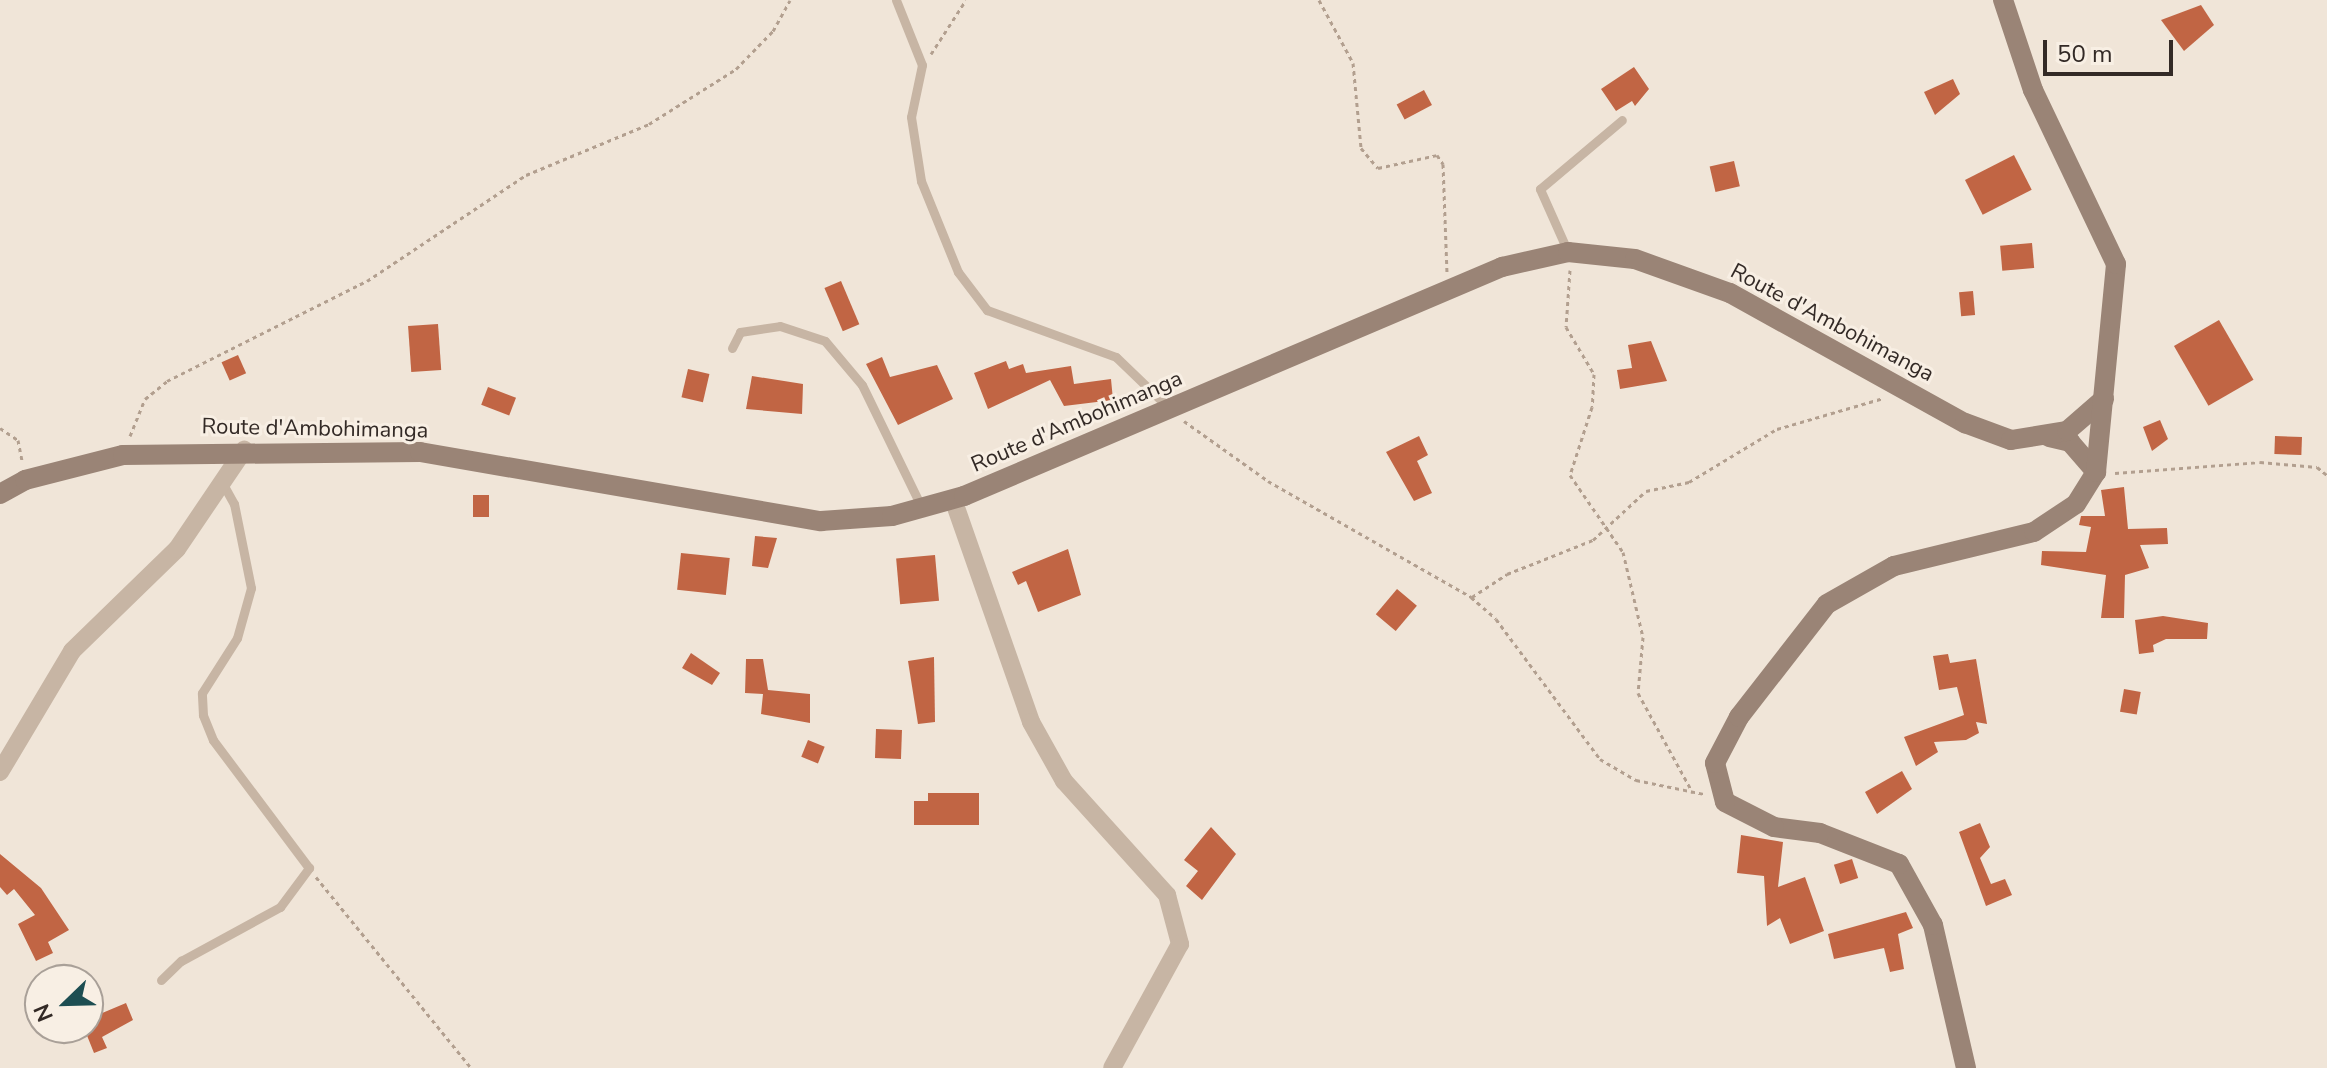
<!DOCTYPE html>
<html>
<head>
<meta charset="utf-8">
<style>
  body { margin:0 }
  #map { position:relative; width:2327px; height:1068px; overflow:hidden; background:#f0e5d8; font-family:"Nunito Sans",sans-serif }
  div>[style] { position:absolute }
  .building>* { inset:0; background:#c16544; transform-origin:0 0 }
  .path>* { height:3px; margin-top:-1.5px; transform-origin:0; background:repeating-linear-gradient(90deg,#b29f8f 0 4px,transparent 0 8px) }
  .lane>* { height:9px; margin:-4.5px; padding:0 4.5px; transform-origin:4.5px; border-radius:4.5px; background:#c7b5a4 }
  .street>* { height:18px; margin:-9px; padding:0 9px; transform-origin:9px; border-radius:9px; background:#c7b5a4 }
  .secondary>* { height:20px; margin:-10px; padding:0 10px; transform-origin:10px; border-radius:10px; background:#9a8476 }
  span { translate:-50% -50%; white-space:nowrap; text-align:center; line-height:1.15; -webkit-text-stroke:6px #f8efe4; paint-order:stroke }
  .street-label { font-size:22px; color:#332a26 }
  .north { position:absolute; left:24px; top:964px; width:80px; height:80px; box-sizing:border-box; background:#f8efe4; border:2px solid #a9a098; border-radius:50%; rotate:247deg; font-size:22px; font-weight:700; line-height:32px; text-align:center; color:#332a26 }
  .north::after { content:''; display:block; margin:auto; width:28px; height:36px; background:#1d4e52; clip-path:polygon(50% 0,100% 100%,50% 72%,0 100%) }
  .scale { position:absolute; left:2043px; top:40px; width:130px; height:36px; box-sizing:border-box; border:4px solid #332a26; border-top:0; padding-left:10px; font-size:24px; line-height:28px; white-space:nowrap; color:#332a26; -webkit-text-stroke:6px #f8efe4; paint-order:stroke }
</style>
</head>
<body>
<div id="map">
  <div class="building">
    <div style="clip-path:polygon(2201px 5px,2214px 25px,2184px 51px,2161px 20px)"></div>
    <div style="clip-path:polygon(1634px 67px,1649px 89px,1635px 106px,1632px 101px,1616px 111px,1601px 89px)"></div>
    <div style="clip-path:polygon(1953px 79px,1960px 94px,1935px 115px,1924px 92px)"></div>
    <div style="left:1424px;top:90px;width:17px;height:31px;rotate:62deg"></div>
    <div style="left:2014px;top:155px;width:39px;height:55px;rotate:63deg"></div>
    <div style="left:1734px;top:161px;width:26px;height:25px;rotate:77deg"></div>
    <div style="left:2032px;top:243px;width:25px;height:32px;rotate:85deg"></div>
    <div style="left:841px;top:281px;width:47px;height:18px;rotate:67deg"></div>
    <div style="left:1973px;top:291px;width:24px;height:14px;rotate:85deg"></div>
    <div style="left:2219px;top:320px;width:69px;height:52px;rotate:60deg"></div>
    <div style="left:438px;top:324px;width:46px;height:30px;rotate:86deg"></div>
    <div style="clip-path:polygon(1651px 341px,1667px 381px,1620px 389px,1617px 370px,1632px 368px,1628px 345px)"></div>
    <div style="left:238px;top:355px;width:20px;height:18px;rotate:66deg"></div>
    <div style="clip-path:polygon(882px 357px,890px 377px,937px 365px,953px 399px,898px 425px,866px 364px)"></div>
    <div style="clip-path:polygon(1006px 361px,1009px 369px,1023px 364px,1026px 373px,1071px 366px,1074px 384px,1111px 379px,1113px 400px,1064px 406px,1050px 380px,988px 409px,974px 373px)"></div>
    <div style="left:688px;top:369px;width:22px;height:29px;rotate:13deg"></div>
    <div style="clip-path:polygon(752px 376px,803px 384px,802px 414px,746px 409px)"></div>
    <div style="left:488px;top:387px;width:30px;height:19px;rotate:21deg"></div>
    <div style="clip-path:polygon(2160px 420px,2168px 439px,2152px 451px,2143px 427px)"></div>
    <div style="clip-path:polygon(1419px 436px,1428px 455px,1417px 461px,1432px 493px,1414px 501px,1386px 452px)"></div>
    <div style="left:2275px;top:436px;width:27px;height:18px;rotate:2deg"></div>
    <div style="clip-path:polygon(2124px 487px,2128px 529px,2167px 528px,2168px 544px,2140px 545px,2149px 568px,2125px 575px,2124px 618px,2101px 618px,2106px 575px,2041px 565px,2042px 551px,2086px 552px,2091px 527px,2079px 525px,2081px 516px,2105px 516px,2101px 490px)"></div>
    <div style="left:473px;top:495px;width:16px;height:22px"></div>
    <div style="clip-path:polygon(755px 536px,777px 538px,768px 568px,752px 566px)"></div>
    <div style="clip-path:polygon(1068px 549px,1081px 595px,1038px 612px,1026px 581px,1018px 585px,1012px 572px)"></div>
    <div style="left:681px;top:553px;width:49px;height:37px;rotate:6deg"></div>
    <div style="left:935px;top:555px;width:46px;height:39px;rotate:85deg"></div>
    <div style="left:1397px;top:589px;width:26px;height:33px;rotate:40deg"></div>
    <div style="clip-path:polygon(2163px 616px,2208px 623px,2207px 639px,2166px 639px,2153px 645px,2154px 652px,2139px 654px,2135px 620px)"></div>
    <div style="clip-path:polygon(691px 653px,720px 673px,712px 685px,682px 668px)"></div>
    <div style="clip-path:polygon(1948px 654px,1950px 663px,1976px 659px,1987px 724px,1976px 722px,1979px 733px,1966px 740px,1934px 742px,1938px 752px,1916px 766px,1904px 737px,1964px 715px,1957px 687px,1939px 690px,1933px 656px)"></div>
    <div style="clip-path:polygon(934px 657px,935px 722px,918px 724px,908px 661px)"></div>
    <div style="clip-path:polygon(746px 659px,763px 659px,768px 690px,810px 694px,810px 723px,761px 714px,763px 694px,745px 693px)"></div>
    <div style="left:2124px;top:689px;width:17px;height:23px;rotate:10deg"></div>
    <div style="left:876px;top:729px;width:26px;height:29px;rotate:2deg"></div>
    <div style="left:808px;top:740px;width:18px;height:18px;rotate:22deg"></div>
    <div style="clip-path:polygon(1902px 771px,1912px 789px,1877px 814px,1865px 792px)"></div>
    <div style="clip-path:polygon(928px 793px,979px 793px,979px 825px,914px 825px,914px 801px,928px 801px)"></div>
    <div style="clip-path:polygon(1980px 823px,1990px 847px,1980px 858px,1991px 884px,2005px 879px,2012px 895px,1986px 906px,1959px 832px)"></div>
    <div style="clip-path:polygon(1211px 827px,1236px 854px,1202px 900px,1186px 886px,1198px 871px,1184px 860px)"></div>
    <div style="clip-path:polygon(1741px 835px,1783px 842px,1778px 887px,1805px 877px,1824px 931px,1790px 944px,1780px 918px,1767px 926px,1764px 876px,1737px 873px)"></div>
    <div style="clip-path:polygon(0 854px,41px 888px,69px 930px,48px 942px,53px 953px,36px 961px,18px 924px,35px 915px,14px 889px,7px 895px,0 887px)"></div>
    <div style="left:1852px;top:859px;width:20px;height:19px;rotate:72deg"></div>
    <div style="clip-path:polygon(1906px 912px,1913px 928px,1898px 934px,1904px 969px,1890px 972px,1884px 948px,1834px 959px,1828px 934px)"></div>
    <div style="clip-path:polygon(126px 1003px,133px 1020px,102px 1037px,107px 1048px,94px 1053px,84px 1028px,88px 1019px)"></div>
  </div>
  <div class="path">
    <div style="left:1319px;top:0;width:72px;rotate:61.6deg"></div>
    <div style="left:1353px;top:63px;width:85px;rotate:84.6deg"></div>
    <div style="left:1361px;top:148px;width:26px;rotate:50deg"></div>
    <div style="left:1378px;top:168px;width:60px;rotate:-12.4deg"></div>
    <div style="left:1437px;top:155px;width:11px;rotate:56deg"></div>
    <div style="left:1443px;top:164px;width:108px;rotate:87.9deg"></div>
    <div style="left:931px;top:54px;width:64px;rotate:-57.1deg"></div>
    <div style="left:1570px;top:270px;width:57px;rotate:94deg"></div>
    <div style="left:1566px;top:327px;width:55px;rotate:59.2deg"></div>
    <div style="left:1594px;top:374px;width:33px;rotate:93deg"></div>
    <div style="left:1592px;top:407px;width:71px;rotate:107.9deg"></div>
    <div style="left:1570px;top:475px;width:93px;rotate:55.5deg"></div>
    <div style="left:1623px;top:552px;width:87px;rotate:76.8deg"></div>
    <div style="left:1643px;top:637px;width:56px;rotate:95.1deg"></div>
    <div style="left:1638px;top:693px;width:114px;rotate:61.2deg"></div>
    <div style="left:1184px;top:421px;width:103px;rotate:35.5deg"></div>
    <div style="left:1268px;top:481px;width:234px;rotate:29.7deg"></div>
    <div style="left:1471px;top:597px;width:33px;rotate:41deg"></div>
    <div style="left:1496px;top:619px;width:174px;rotate:53.4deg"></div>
    <div style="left:1600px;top:759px;width:42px;rotate:30.3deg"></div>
    <div style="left:1636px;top:780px;width:69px;rotate:11.6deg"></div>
    <div style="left:0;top:428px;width:22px;rotate:34deg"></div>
    <div style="left:18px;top:440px;width:21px;rotate:79deg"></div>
    <div style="left:130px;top:436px;width:40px;rotate:-68deg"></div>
    <div style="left:145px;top:399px;width:28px;rotate:-39deg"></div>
    <div style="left:167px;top:381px;width:224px;rotate:-26.6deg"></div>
    <div style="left:367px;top:281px;width:191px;rotate:-33.7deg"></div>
    <div style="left:526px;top:175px;width:133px;rotate:-22.5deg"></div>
    <div style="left:649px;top:124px;width:103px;rotate:-32.3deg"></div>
    <div style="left:736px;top:69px;width:53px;rotate:-45.8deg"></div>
    <div style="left:773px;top:31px;width:35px;rotate:-61deg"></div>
    <div style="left:2115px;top:473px;width:145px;rotate:-4.3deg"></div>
    <div style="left:2260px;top:462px;width:57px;rotate:5deg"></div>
    <div style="left:2317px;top:467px;width:13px;rotate:39deg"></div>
    <div style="left:1472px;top:597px;width:42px;rotate:-33.3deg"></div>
    <div style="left:1507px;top:574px;width:92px;rotate:-21.6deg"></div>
    <div style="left:1593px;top:540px;width:72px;rotate:-42.8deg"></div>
    <div style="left:1646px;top:491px;width:44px;rotate:-11.8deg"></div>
    <div style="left:1689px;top:482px;width:103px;rotate:-31.1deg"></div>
    <div style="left:1777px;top:429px;width:111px;rotate:-16.2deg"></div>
    <div style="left:316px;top:877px;width:246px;rotate:50.9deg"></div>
  </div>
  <div class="lane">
    <div style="left:896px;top:0;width:70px;rotate:68.2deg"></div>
    <div style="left:922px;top:65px;width:53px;rotate:101.9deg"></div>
    <div style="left:911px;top:117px;width:65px;rotate:81.1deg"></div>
    <div style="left:921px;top:181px;width:98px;rotate:67.9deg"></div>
    <div style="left:958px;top:272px;width:48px;rotate:52.7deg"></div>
    <div style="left:987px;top:310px;width:137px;rotate:20deg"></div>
    <div style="left:1116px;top:357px;width:71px;rotate:43.9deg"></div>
    <div style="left:1568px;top:252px;width:69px;rotate:-114deg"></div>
    <div style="left:1540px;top:189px;width:107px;rotate:-40.1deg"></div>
    <div style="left:732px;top:348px;width:18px;rotate:-63deg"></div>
    <div style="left:740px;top:332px;width:40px;rotate:-8.5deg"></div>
    <div style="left:780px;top:326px;width:47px;rotate:18.4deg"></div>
    <div style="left:825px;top:341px;width:57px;rotate:49.9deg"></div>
    <div style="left:862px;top:385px;width:137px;rotate:64deg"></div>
    <div style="left:161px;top:980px;width:28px;rotate:-44deg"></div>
    <div style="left:181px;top:961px;width:113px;rotate:-28.6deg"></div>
    <div style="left:280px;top:907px;width:49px;rotate:-53.4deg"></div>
    <div style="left:309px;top:868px;width:160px;rotate:-126.9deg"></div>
    <div style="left:213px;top:740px;width:27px;rotate:-112deg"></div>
    <div style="left:203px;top:715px;width:22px;rotate:-93deg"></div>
    <div style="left:202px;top:693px;width:65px;rotate:-57.5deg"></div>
    <div style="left:237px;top:638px;width:52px;rotate:-74.4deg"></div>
    <div style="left:251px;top:588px;width:86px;rotate:-101.4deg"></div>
    <div style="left:234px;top:504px;width:26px;rotate:-119deg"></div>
  </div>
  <div class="street">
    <div style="left:953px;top:499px;width:236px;rotate:70.7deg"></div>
    <div style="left:1031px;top:722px;width:68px;rotate:60.8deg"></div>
    <div style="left:1064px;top:781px;width:154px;rotate:47.9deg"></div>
    <div style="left:1167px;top:895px;width:51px;rotate:75.1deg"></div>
    <div style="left:1180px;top:944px;width:141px;rotate:118.7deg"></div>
    <div style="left:0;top:772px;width:141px;rotate:-59.2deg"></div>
    <div style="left:72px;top:651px;width:146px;rotate:-44.2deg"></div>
    <div style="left:177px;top:549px;width:120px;rotate:-55.9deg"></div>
  </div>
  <div class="secondary">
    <div style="left:2049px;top:437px;width:22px;rotate:13deg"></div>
    <div style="left:2070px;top:442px;width:40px;rotate:49deg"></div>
    <div style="left:0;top:494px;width:29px;rotate:-29deg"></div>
    <div style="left:25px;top:480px;width:101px;rotate:-14.3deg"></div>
    <div style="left:123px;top:455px;width:297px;rotate:-0.6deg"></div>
    <div style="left:420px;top:452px;width:407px;rotate:9.8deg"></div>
    <div style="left:821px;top:521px;width:71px;rotate:-4deg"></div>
    <div style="left:892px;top:516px;width:75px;rotate:-15.5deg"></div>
    <div style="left:964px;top:496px;width:585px;rotate:-23.06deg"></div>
    <div style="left:1502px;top:267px;width:68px;rotate:-12.8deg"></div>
    <div style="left:1568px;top:252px;width:67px;rotate:6deg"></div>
    <div style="left:1635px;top:259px;width:101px;rotate:19.7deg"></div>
    <div style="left:1730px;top:293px;width:269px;rotate:29deg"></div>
    <div style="left:1965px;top:423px;width:49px;rotate:20.3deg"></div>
    <div style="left:2011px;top:440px;width:57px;rotate:-9.1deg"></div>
    <div style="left:2067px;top:431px;width:49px;rotate:-40.9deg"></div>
    <div style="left:1966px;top:1068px;width:147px;rotate:-103deg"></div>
    <div style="left:1933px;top:925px;width:70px;rotate:-119.1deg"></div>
    <div style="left:1899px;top:864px;width:85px;rotate:-158.6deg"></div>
    <div style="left:1820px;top:833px;width:46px;rotate:-172.6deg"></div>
    <div style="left:1774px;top:827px;width:55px;rotate:-153deg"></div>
    <div style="left:1725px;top:802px;width:40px;rotate:-104.4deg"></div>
    <div style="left:1715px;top:763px;width:52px;rotate:-62.4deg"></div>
    <div style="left:1739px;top:717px;width:143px;rotate:-52.1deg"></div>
    <div style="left:1827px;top:604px;width:77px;rotate:-29.6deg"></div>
    <div style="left:1894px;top:566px;width:144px;rotate:-13.7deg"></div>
    <div style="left:2034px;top:532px;width:50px;rotate:-33.7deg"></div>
    <div style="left:2076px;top:504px;width:38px;rotate:-58deg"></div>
    <div style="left:2096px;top:472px;width:209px;rotate:-84.5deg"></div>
    <div style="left:2116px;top:264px;width:193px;rotate:-115.5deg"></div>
    <div style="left:2033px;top:90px;width:95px;rotate:-108.4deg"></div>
  </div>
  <div class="street-label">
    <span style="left:1832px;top:323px;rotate:28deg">Route d'Ambohimanga</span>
    <span style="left:1077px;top:422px;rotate:-23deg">Route d'Ambohimanga</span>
    <span style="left:315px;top:429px;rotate:1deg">Route d'Ambohimanga</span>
  </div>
  <div class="north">N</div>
  <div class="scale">50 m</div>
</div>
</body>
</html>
